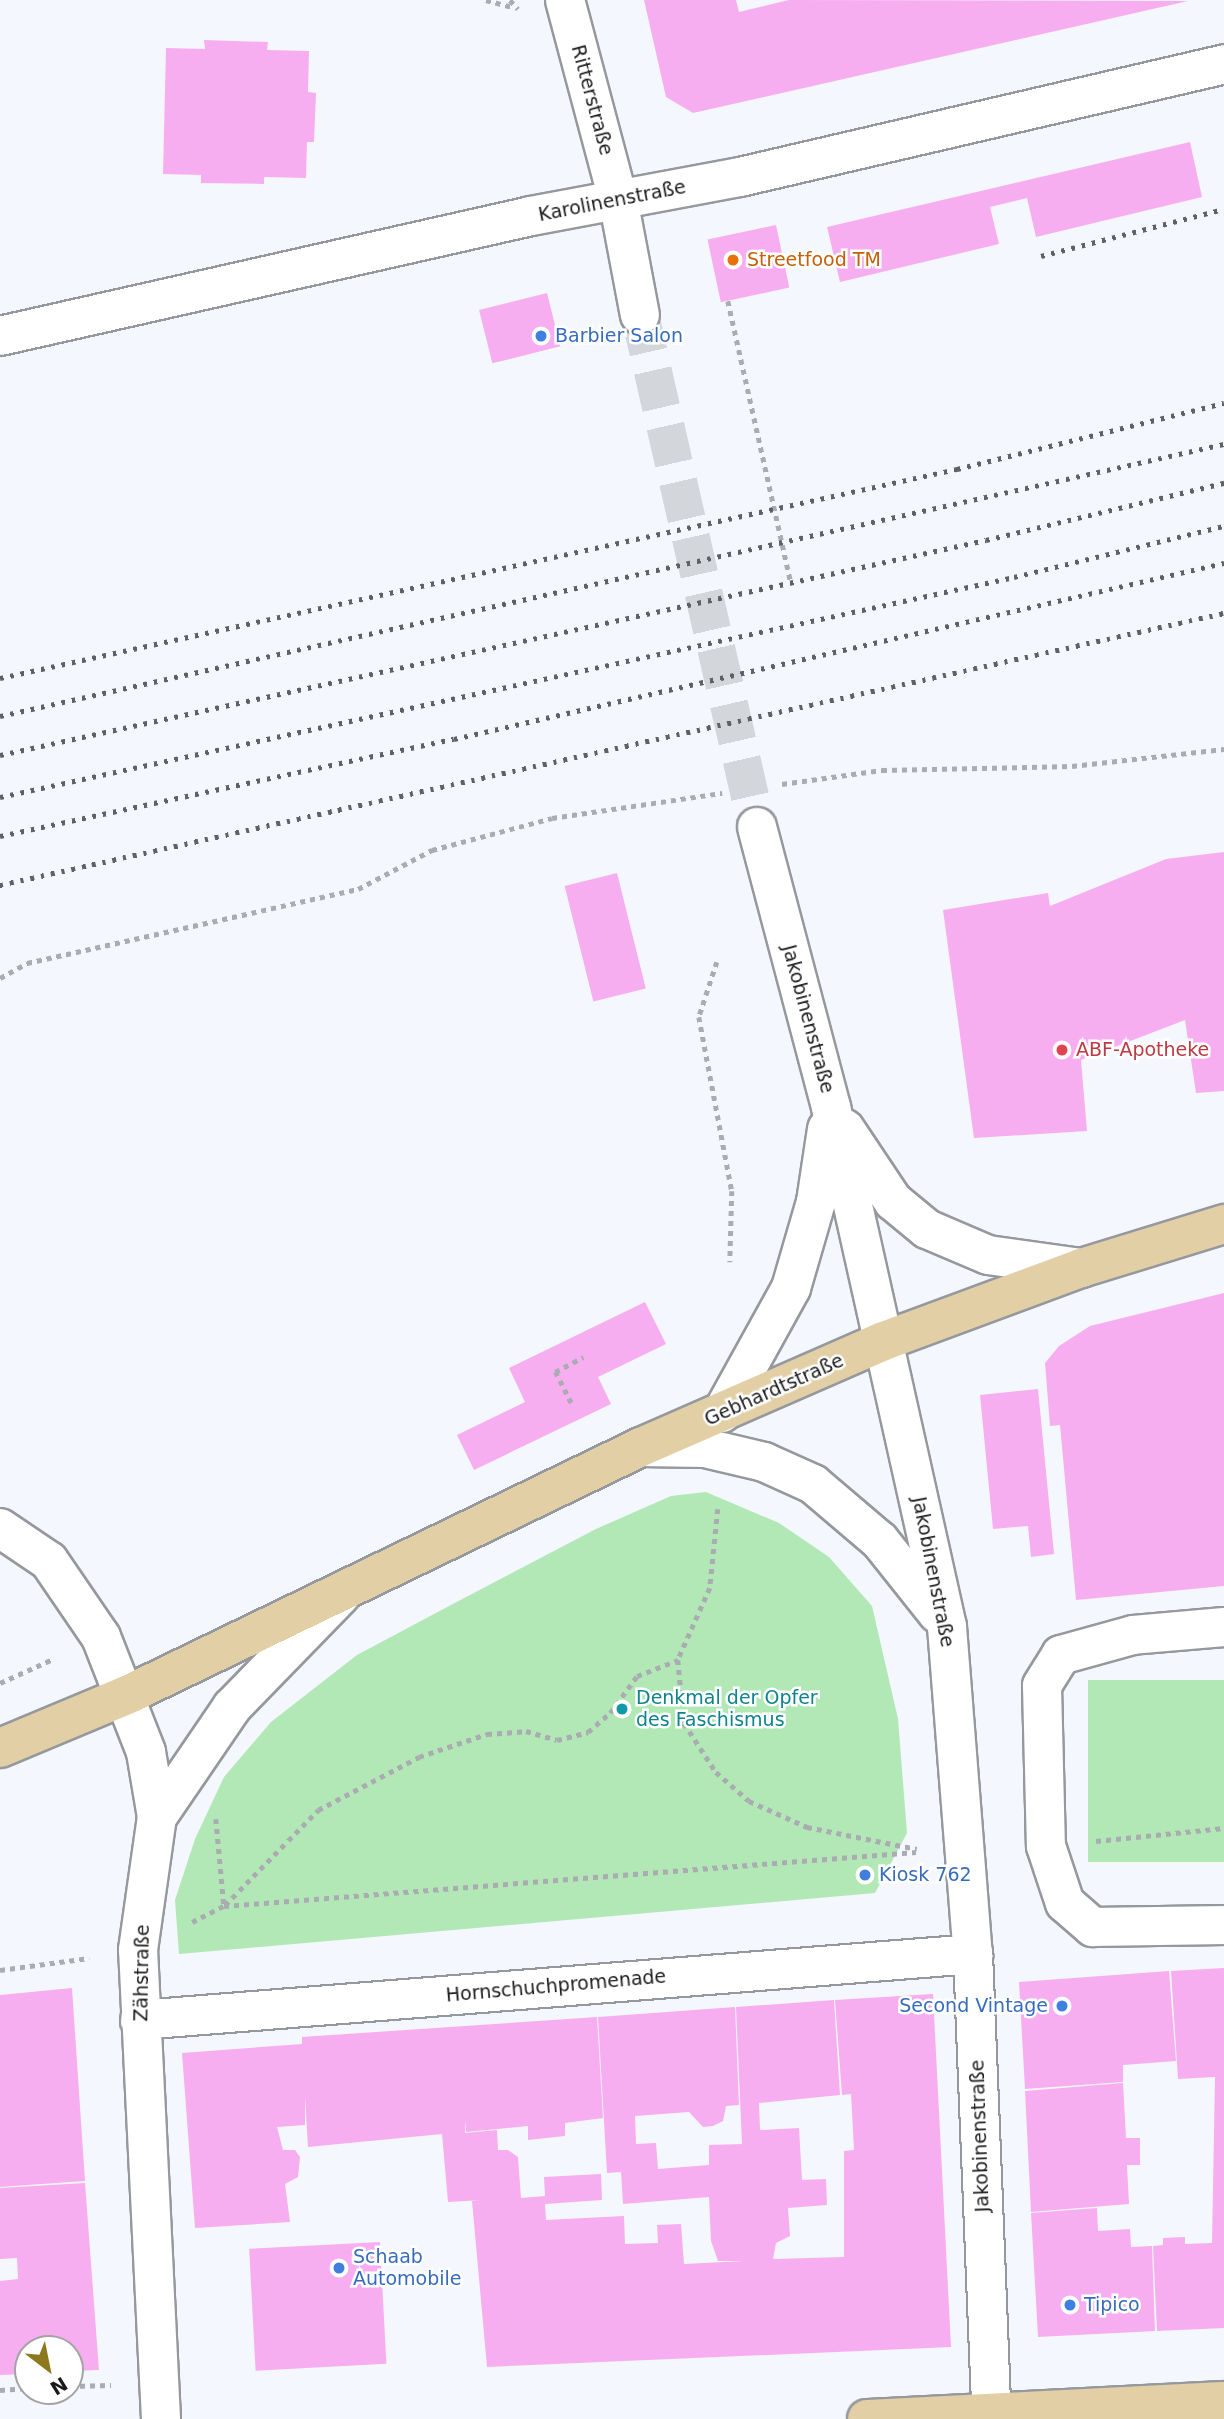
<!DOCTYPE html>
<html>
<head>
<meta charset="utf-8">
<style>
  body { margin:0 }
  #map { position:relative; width:1224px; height:2419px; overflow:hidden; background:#f4f7fd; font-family:"DejaVu Sans",sans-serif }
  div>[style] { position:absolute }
  .green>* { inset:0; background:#b2e7b6; transform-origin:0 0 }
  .building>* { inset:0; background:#f6aef1; transform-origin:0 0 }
  .minor-tunnel>* { height:38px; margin-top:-19px; transform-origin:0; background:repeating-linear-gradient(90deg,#d3d6db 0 38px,transparent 0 57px) }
  .path>* { height:4.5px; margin-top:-2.25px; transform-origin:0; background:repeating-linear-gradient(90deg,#aaacb1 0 5px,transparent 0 10px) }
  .roads { filter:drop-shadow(2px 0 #95989d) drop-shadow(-2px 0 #95989d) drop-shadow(0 2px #95989d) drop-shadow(0 -2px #95989d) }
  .minor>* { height:38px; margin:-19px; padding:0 19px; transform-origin:19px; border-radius:19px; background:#fff }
  .major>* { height:38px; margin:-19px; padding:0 19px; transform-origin:19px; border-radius:19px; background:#e3cfa5 }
  .rail>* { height:5px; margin-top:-2.5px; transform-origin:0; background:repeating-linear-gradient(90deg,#5f6164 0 3.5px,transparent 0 10.5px) }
  .dots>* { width:19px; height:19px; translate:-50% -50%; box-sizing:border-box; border:4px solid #fff; border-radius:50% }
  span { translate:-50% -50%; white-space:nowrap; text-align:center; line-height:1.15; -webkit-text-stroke:5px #fff; paint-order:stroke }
  .street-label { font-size:19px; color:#191a1c }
  .food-label { font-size:19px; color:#c56008 }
  .left { translate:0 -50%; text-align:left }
  .shop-label { font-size:19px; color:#366cbe }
  .right { translate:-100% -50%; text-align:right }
  .health-label { font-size:19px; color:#be3a42 }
  .culture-label { font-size:19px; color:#0d838f }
  .north { position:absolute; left:14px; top:2335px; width:70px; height:70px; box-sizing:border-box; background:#fff; border:2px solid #a3a3a4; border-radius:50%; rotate:148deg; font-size:19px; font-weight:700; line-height:28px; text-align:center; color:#191a1c }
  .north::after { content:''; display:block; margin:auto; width:24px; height:32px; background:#8d781d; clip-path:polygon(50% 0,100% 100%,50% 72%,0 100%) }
</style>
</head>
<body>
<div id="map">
  <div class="green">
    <div style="clip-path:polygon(706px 1492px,779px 1523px,829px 1557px,872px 1606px,898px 1719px,907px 1833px,875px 1893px,179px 1954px,175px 1900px,195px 1839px,224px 1777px,271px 1722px,357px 1655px,451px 1605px,596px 1529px,671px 1496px)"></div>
    <div style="left:1224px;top:1680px;width:182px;height:136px;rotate:90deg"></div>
  </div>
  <div class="building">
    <div style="clip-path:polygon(644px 0,736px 0,739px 12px,789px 0,1188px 1px,693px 113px,666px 97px)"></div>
    <div style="clip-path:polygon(204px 40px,268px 42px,267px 50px,309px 51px,308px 92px,316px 93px,314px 142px,307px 142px,306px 178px,264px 177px,264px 184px,201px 183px,201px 175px,163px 174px,166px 48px,205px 49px)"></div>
    <div style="clip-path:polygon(1190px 142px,1202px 197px,1036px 237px,1027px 198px,990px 207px,999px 244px,840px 282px,827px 227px)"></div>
    <div style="left:776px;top:225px;width:64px;height:70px;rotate:78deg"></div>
    <div style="left:547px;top:293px;width:55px;height:70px;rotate:76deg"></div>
    <div style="clip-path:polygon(1224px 852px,1224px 1091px,1196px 1093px,1185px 1020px,1081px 1060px,1087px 1131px,974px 1138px,943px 910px,1048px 893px,1050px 906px,1166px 859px)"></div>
    <div style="left:617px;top:873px;width:119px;height:54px;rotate:76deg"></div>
    <div style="clip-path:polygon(1224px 1293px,1224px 1586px,1076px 1600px,1060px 1425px,1050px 1426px,1045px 1363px,1059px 1346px,1090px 1326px)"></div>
    <div style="clip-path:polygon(645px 1302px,666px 1344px,598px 1377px,611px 1404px,474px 1470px,457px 1435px,525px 1402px,509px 1368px)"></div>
    <div style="clip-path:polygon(1038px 1389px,1054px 1554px,1031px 1557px,1028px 1526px,993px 1529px,980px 1395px)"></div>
    <div style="clip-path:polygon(1224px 1968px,1224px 2328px,1157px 2331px,1153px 2246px,1163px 2245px,1163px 2238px,1185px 2237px,1185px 2244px,1212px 2243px,1215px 2077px,1178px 2079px,1171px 1971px)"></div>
    <div style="clip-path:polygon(1169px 1971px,1176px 2061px,1123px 2065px,1123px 2082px,1025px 2089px,1019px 1982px)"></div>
    <div style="clip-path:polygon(72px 1988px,85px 2181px,0 2187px,0 1995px)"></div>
    <div style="clip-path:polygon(933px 1994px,951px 2347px,487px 2367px,472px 2201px,482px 2200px,448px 2202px,442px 2134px,308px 2147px,305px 2097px,305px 2125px,277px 2127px,283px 2150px,295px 2150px,300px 2157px,298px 2177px,285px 2184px,290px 2222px,195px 2228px,182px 2053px,302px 2044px,302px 2037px,597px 2017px,603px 2118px,565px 2123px,565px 2136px,528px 2140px,528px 2126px,466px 2132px,465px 2120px,465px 2133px,497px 2130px,498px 2150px,508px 2150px,518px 2157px,521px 2198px,545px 2196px,544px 2177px,601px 2174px,602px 2200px,545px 2204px,546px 2220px,624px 2216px,625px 2244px,658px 2243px,657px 2225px,681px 2224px,684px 2264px,744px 2261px,718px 2261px,711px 2241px,709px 2197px,623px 2204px,621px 2172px,607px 2173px,598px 2017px,735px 2007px,739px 2105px,726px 2106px,723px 2121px,713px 2126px,703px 2127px,689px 2112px,635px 2116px,636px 2144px,656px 2143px,658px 2169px,709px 2165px,709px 2145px,742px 2144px,736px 2007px,834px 2000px,840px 2095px,759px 2103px,760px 2130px,799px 2128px,802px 2180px,826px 2179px,827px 2205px,788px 2208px,790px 2236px,776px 2243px,773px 2259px,844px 2257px,844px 2151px,854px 2150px,851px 2094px,842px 2095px,835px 2000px)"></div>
    <div style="clip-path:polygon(1123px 2083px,1126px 2138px,1140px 2138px,1140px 2165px,1127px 2165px,1129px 2204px,1031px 2212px,1025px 2091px)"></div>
    <div style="clip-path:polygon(85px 2183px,99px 2370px,70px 2371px,70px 2349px,28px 2349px,28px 2374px,0 2375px,0 2281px,18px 2279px,17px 2258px,0 2259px,0 2188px)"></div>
    <div style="clip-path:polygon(1097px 2208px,1098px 2231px,1130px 2229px,1131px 2247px,1152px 2246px,1155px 2331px,1038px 2337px,1031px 2213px)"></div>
    <div style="left:380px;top:2242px;width:122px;height:131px;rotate:87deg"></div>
  </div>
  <div class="minor-tunnel">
    <div style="left:640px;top:315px;width:525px;rotate:77.13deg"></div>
  </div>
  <div class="path">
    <div style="left:486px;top:0;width:27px;rotate:15deg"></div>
    <div style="left:510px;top:0;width:12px;rotate:48deg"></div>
    <div style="left:728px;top:301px;width:290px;rotate:77.4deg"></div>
    <div style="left:782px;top:784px;width:101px;rotate:-8deg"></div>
    <div style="left:882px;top:770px;width:190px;rotate:-1.2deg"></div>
    <div style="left:1072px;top:766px;width:153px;rotate:-6.4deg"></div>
    <div style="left:717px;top:962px;width:58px;rotate:108.1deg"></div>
    <div style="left:699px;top:1017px;width:177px;rotate:79.3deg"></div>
    <div style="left:732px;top:1191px;width:71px;rotate:91.6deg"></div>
    <div style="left:0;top:978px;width:31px;rotate:-29deg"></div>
    <div style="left:27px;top:963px;width:339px;rotate:-12.6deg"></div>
    <div style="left:358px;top:889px;width:84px;rotate:-27.8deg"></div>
    <div style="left:432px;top:850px;width:124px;rotate:-14.9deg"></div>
    <div style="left:552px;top:818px;width:172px;rotate:-8.4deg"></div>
    <div style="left:571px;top:1403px;width:35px;rotate:-117deg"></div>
    <div style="left:555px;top:1372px;width:32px;rotate:-28deg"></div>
    <div style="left:718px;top:1509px;width:79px;rotate:95.8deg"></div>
    <div style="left:710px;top:1588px;width:79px;rotate:114deg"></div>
    <div style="left:678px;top:1660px;width:63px;rotate:84.6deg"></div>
    <div style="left:684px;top:1723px;width:59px;rotate:56.9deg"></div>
    <div style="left:716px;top:1772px;width:44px;rotate:41.3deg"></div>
    <div style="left:749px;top:1801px;width:64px;rotate:24.1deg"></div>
    <div style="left:807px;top:1827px;width:112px;rotate:11.3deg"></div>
    <div style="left:0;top:1683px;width:60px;rotate:-24.4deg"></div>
    <div style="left:216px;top:1819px;width:86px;rotate:84.7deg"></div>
    <div style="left:1096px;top:1841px;width:129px;rotate:-5.8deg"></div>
    <div style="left:225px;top:1905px;width:133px;rotate:-45.6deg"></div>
    <div style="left:318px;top:1810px;width:114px;rotate:-27.7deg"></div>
    <div style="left:419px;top:1757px;width:72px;rotate:-18.7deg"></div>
    <div style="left:487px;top:1734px;width:39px;rotate:-4deg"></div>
    <div style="left:526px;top:1731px;width:32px;rotate:16deg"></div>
    <div style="left:557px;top:1740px;width:32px;rotate:-14deg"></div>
    <div style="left:588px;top:1732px;width:29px;rotate:-41deg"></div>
    <div style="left:610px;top:1713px;width:46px;rotate:-53.9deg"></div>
    <div style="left:637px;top:1676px;width:44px;rotate:-21.3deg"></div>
    <div style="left:192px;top:1922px;width:36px;rotate:-27deg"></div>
    <div style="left:224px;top:1906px;width:694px;rotate:-4.46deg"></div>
    <div style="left:0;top:1970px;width:90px;rotate:-7.7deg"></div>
    <div style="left:70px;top:2386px;width:41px;rotate:-1.4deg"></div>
    <div style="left:0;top:2390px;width:28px;rotate:-4deg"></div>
  </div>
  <div class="roads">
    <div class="minor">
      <div style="left:565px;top:0;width:206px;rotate:75.1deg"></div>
      <div style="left:618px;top:199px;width:118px;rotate:79.3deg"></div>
      <div style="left:0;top:336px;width:544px;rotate:-12.73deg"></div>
      <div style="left:531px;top:216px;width:213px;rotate:-10.6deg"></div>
      <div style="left:740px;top:177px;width:497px;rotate:-13.1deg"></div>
      <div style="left:757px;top:827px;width:290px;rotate:75.2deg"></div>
      <div style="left:831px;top:1107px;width:533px;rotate:77.42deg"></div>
      <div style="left:947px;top:1627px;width:328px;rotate:85.5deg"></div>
      <div style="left:973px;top:1954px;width:465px;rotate:87.7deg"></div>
      <div style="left:845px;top:1129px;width:87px;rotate:56.3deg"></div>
      <div style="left:893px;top:1201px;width:44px;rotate:39.5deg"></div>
      <div style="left:927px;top:1229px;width:66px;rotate:23.1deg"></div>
      <div style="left:988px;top:1255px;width:94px;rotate:8deg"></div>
      <div style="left:722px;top:1413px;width:143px;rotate:-61.1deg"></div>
      <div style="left:791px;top:1288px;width:90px;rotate:-73.8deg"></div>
      <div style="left:816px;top:1202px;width:74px;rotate:-81.4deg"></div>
      <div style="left:641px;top:1447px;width:64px;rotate:0.9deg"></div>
      <div style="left:705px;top:1448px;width:61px;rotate:13.3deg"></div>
      <div style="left:764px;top:1462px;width:54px;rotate:24.2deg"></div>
      <div style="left:813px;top:1484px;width:88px;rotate:40.4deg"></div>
      <div style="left:880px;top:1541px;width:93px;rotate:51.5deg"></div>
      <div style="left:0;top:1528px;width:59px;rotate:34deg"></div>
      <div style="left:49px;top:1561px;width:92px;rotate:55.6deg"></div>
      <div style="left:101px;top:1637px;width:123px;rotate:68.6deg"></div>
      <div style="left:146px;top:1752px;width:66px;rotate:80.4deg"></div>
      <div style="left:1224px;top:1627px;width:91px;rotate:175deg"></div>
      <div style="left:1133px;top:1635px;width:75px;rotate:164.5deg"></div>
      <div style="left:1061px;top:1655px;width:36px;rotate:122deg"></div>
      <div style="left:1042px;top:1686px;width:160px;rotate:88.6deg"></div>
      <div style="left:1046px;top:1846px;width:60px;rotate:71.6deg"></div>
      <div style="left:1065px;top:1903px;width:37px;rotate:41deg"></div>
      <div style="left:1093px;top:1927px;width:131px;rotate:-0.9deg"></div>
      <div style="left:140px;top:2020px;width:836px;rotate:-4.53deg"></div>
      <div style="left:161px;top:2419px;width:470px;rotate:-92.8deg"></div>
      <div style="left:138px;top:1950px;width:134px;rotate:-81.9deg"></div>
      <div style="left:157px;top:1817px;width:133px;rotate:-55.7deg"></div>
      <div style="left:232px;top:1707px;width:156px;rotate:-45.8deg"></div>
    </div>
    <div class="major">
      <div style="left:0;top:1748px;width:138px;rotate:-22.7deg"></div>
      <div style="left:127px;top:1695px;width:571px;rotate:-25.76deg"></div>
      <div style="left:641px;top:1447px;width:262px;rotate:-23.6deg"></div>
      <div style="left:881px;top:1342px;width:213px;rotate:-20.3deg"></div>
      <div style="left:1081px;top:1268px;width:150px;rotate:-17.1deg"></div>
      <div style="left:867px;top:2419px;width:357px;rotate:-2.9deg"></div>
    </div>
  </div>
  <div class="rail">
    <div style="left:1041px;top:256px;width:189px;rotate:-14.4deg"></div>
    <div style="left:0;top:678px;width:980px;rotate:-12.32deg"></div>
    <div style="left:957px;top:469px;width:275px;rotate:-13.9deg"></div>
    <div style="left:0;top:716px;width:1254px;rotate:-12.53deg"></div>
    <div style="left:0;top:755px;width:1009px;rotate:-12.3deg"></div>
    <div style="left:986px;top:540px;width:245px;rotate:-13.5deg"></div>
    <div style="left:0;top:797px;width:1038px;rotate:-12.24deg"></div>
    <div style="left:1014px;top:577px;width:216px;rotate:-13.7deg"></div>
    <div style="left:0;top:836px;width:464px;rotate:-12.1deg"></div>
    <div style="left:454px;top:739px;width:790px;rotate:-12.88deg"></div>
    <div style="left:0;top:885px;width:1254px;rotate:-12.53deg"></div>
  </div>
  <div class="dots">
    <div style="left:733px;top:260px;background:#e8710a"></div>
    <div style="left:541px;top:336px;background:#3f7fe0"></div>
    <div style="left:1062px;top:1050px;background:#e0444e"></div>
    <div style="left:622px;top:1709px;background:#0f9aa8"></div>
    <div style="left:865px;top:1875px;background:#3f7fe0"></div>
    <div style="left:1062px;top:2006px;background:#3f7fe0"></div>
    <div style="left:339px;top:2268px;background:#3f7fe0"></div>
    <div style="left:1070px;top:2305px;background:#3f7fe0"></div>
  </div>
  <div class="street-label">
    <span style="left:592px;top:100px;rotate:75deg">Ritterstraße</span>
    <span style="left:612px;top:201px;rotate:-11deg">Karolinenstraße</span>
    <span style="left:808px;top:1019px;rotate:75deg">Jakobinenstraße</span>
    <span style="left:774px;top:1390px;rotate:-24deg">Gebhardtstraße</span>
    <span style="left:933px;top:1572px;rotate:79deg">Jakobinenstraße</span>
    <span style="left:142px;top:1973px;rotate:-89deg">Zähstraße</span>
    <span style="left:556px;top:1986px;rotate:-5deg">Hornschuchpromenade</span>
    <span style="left:980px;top:2136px;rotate:-92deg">Jakobinenstraße</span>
  </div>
  <div class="food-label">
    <span class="left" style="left:747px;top:260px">Streetfood TM</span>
  </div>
  <div class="shop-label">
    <span class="left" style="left:555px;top:336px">Barbier Salon</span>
    <span class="left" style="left:879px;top:1875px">Kiosk 762</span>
    <span class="right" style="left:1048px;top:2006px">Second Vintage</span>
    <span class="left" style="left:353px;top:2268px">Schaab<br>Automobile</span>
    <span class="left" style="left:1084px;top:2305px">Tipico</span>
  </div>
  <div class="health-label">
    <span class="left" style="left:1076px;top:1050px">ABF-Apotheke</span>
  </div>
  <div class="culture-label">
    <span class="left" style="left:636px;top:1709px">Denkmal der Opfer<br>des Faschismus</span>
  </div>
  <div class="north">N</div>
</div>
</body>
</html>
